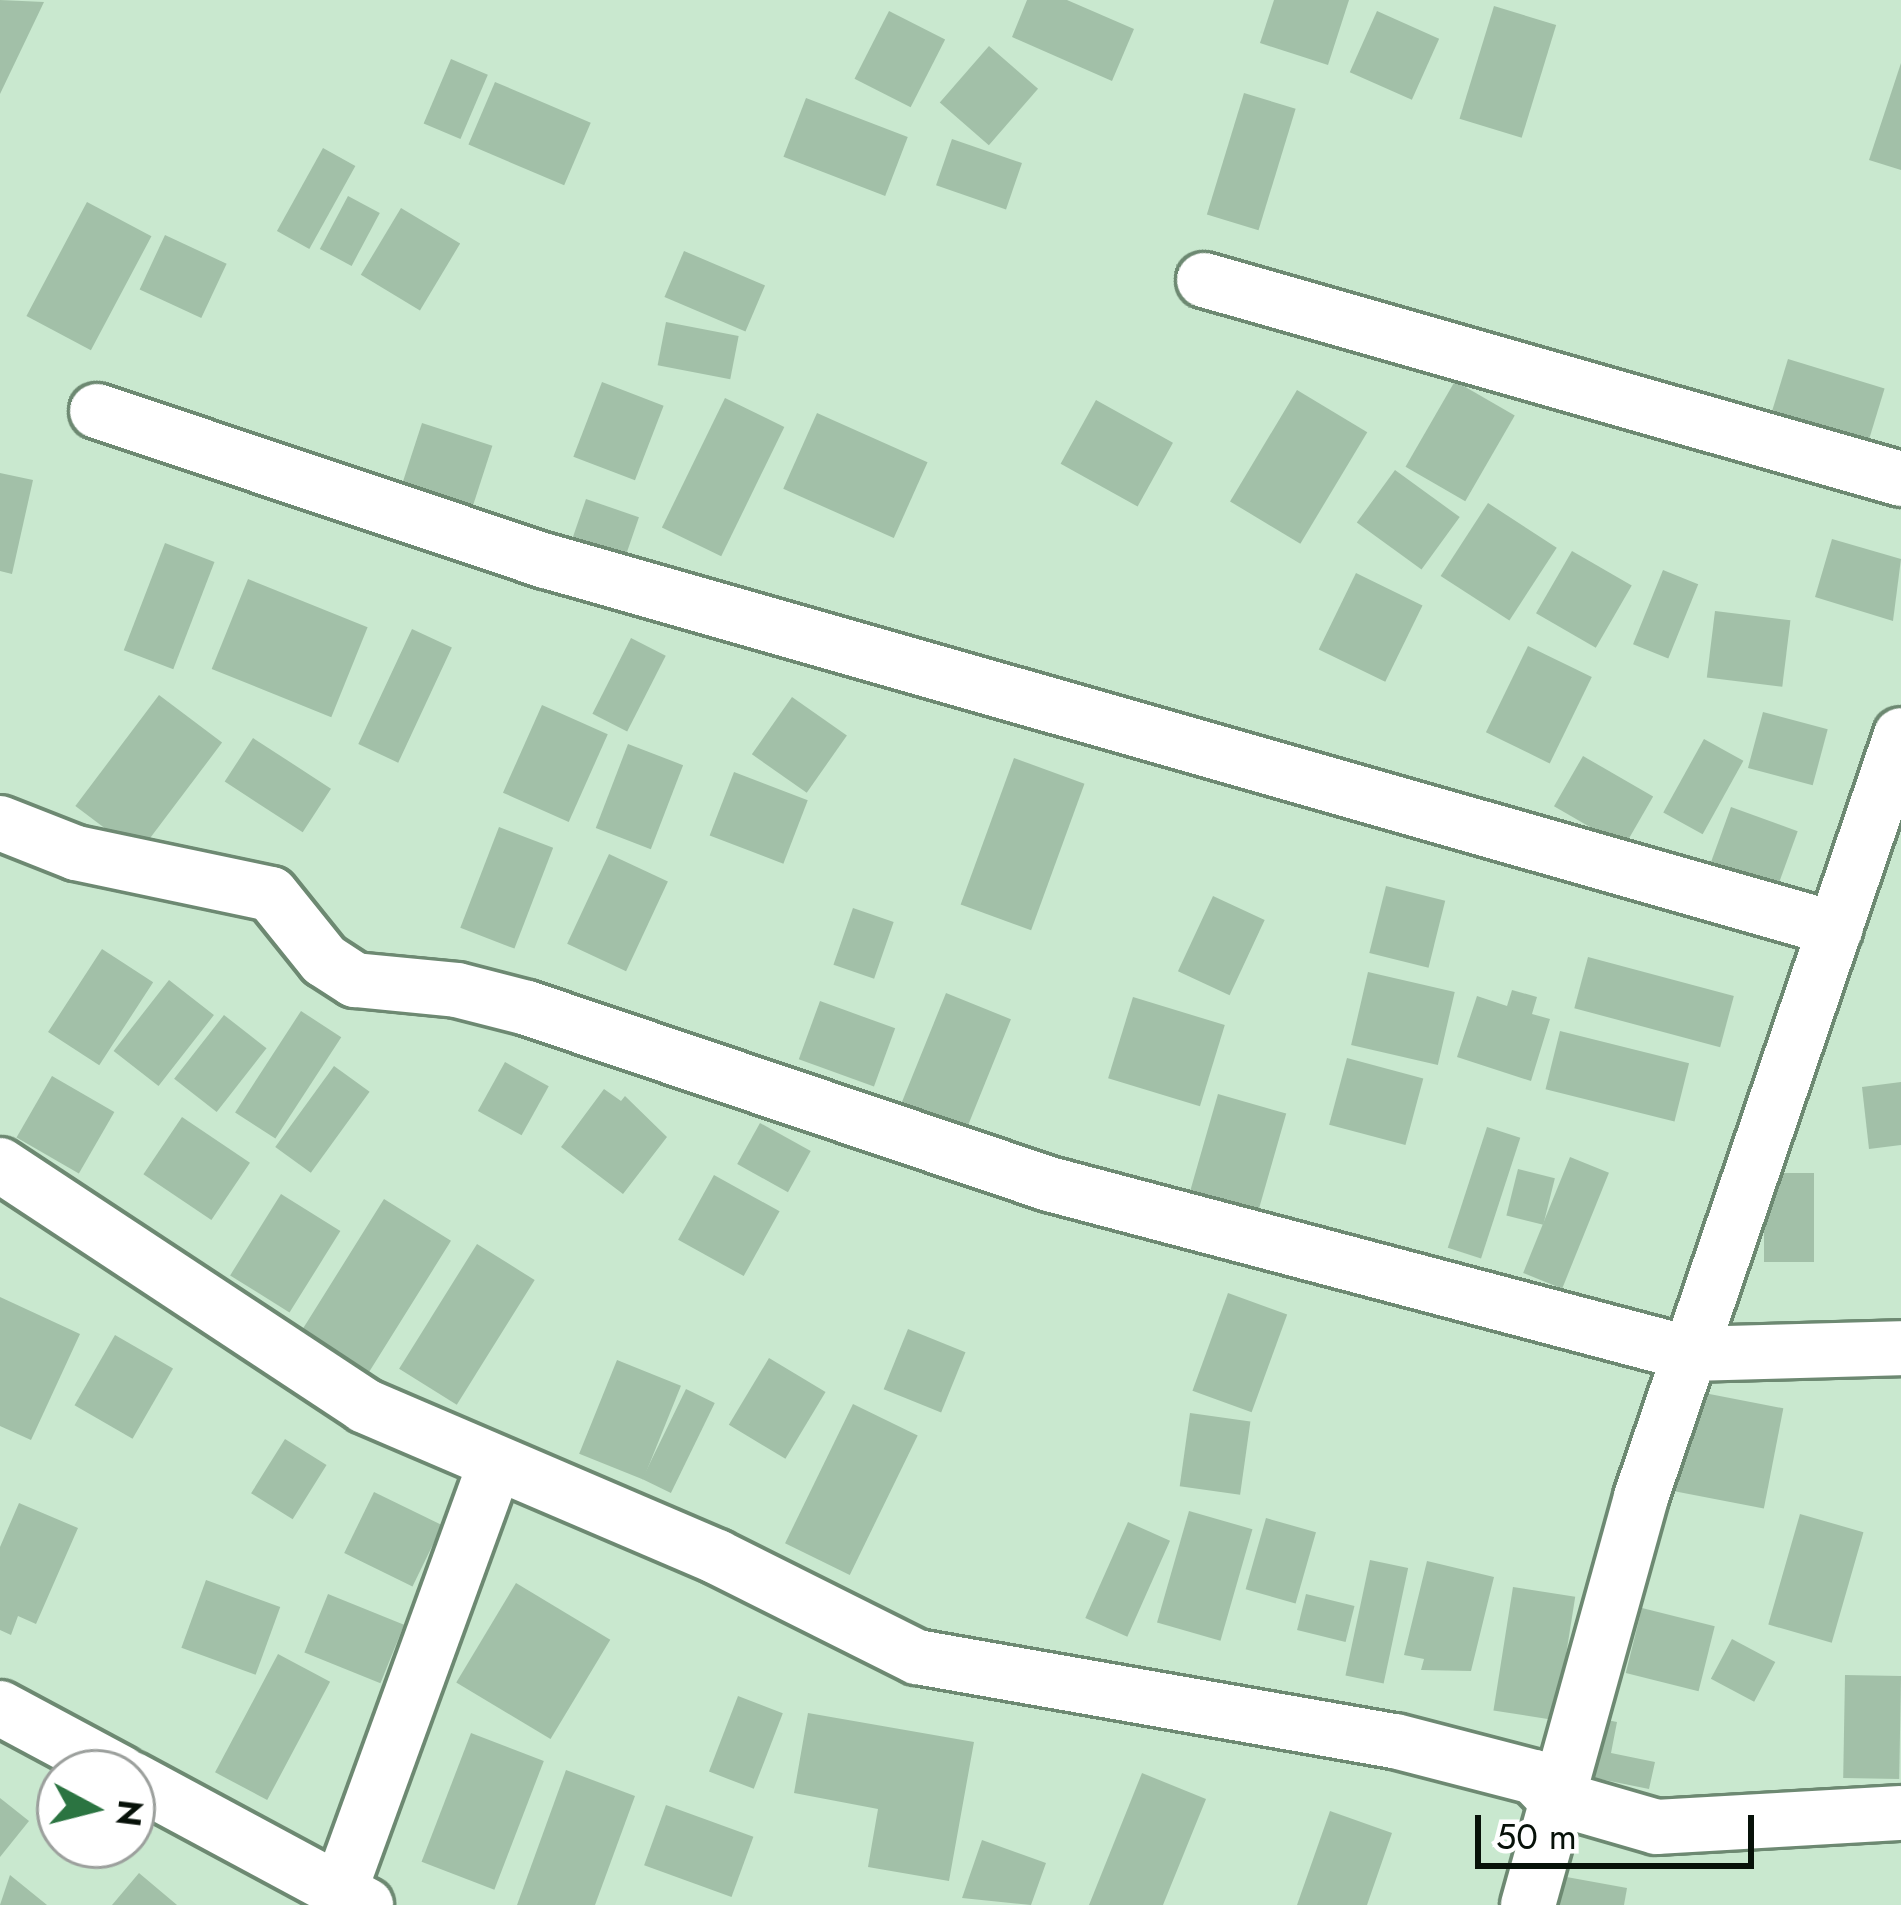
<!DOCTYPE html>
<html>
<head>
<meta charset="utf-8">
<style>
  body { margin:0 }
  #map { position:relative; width:1901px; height:1905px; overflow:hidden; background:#c9e8cf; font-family:Jost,sans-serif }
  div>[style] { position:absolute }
  .building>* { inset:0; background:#a2c0a8; transform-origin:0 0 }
  .roads { filter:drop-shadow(3px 0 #6d8972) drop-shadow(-3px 0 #6d8972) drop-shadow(0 3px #6d8972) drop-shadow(0 -3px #6d8972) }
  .minor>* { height:54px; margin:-27px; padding:0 27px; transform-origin:27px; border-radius:27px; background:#fff }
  span { translate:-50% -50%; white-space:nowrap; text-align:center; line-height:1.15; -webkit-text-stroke:12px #fff; paint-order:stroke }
  .north { position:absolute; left:36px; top:1749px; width:120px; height:120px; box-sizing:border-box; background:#fff; border:3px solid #9ca09d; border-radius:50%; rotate:97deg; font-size:33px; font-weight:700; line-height:48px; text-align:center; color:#071109 }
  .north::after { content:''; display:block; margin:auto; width:42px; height:54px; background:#2b7441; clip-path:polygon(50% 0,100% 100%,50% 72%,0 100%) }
  .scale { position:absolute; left:1475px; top:1815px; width:279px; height:54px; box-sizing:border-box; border:6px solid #071109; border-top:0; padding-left:15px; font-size:36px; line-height:42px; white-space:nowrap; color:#071109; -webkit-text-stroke:9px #fff; paint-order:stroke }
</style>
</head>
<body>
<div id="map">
  <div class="building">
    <div style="clip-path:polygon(0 0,44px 2px,0 94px)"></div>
    <div style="clip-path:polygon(1027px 0,1067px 0,1134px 29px,1112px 81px,1012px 37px)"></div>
    <div style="clip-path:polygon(1274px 0,1349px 0,1328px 65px,1260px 43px)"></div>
    <div style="left:1494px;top:6px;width:65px;height:118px;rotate:17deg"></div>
    <div style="left:889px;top:11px;width:63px;height:76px;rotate:27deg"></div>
    <div style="left:1377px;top:11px;width:68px;height:67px;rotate:24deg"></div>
    <div style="left:989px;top:46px;width:65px;height:75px;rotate:41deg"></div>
    <div style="left:451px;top:59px;width:40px;height:70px;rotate:23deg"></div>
    <div style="clip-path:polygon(1901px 63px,1901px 170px,1869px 160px)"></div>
    <div style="left:495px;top:82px;width:104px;height:68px;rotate:23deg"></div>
    <div style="left:1244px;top:93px;width:54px;height:127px;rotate:17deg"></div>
    <div style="left:806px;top:98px;width:109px;height:63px;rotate:21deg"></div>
    <div style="left:952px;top:139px;width:74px;height:49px;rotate:19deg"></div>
    <div style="left:323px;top:148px;width:37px;height:95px;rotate:29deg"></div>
    <div style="left:348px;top:196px;width:36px;height:60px;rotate:28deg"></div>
    <div style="left:87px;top:202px;width:73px;height:129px;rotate:28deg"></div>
    <div style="left:401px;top:208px;width:69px;height:78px;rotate:31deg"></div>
    <div style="left:165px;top:235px;width:68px;height:60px;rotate:25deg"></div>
    <div style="left:684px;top:251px;width:88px;height:50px;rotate:23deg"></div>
    <div style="left:666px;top:322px;width:74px;height:44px;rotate:11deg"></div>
    <div style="left:1788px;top:359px;width:101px;height:58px;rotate:17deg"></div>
    <div style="left:1455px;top:381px;width:69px;height:99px;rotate:30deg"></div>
    <div style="left:602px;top:382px;width:66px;height:80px;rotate:21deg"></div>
    <div style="left:1297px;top:390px;width:82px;height:130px;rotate:31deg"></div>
    <div style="left:725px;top:398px;width:66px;height:144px;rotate:26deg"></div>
    <div style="left:1096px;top:400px;width:88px;height:73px;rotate:29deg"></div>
    <div style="left:817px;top:413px;width:121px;height:83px;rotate:24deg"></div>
    <div style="left:422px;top:423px;width:74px;height:71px;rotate:18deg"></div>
    <div style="left:1395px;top:470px;width:80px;height:65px;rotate:36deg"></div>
    <div style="clip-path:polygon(0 473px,33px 480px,12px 574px,0 571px)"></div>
    <div style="left:586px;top:499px;width:56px;height:59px;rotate:19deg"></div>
    <div style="left:1488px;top:503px;width:82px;height:87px;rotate:33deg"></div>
    <div style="clip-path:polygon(1832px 539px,1901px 559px,1893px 621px,1815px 597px)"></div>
    <div style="left:165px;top:543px;width:53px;height:115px;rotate:21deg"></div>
    <div style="left:1572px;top:551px;width:69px;height:72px;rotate:30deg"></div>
    <div style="left:1663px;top:570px;width:38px;height:80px;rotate:22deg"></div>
    <div style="left:1356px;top:573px;width:74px;height:85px;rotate:26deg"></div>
    <div style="left:248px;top:579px;width:129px;height:97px;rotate:22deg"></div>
    <div style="left:1715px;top:611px;width:76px;height:67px;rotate:7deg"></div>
    <div style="left:412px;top:629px;width:44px;height:127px;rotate:25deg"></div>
    <div style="left:631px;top:638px;width:39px;height:85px;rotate:27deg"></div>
    <div style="left:1528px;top:646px;width:71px;height:96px;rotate:26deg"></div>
    <div style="left:159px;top:695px;width:79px;height:139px;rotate:37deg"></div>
    <div style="left:792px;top:697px;width:67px;height:70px;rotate:35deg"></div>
    <div style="left:542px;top:705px;width:72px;height:96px;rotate:24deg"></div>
    <div style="left:1763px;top:712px;width:67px;height:58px;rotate:15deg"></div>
    <div style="left:253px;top:738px;width:93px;height:52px;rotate:33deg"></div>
    <div style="left:1704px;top:739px;width:45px;height:84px;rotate:29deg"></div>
    <div style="left:628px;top:744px;width:59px;height:90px;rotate:21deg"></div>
    <div style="left:1583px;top:756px;width:81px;height:58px;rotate:30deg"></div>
    <div style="left:1014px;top:758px;width:75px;height:156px;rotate:20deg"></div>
    <div style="left:734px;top:772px;width:79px;height:68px;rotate:21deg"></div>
    <div style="left:1731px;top:807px;width:71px;height:60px;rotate:20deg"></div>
    <div style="left:499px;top:827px;width:58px;height:108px;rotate:21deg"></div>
    <div style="left:609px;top:854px;width:65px;height:99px;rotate:25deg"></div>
    <div style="left:1386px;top:886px;width:61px;height:69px;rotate:14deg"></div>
    <div style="left:1213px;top:896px;width:57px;height:83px;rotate:25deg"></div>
    <div style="left:853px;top:908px;width:43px;height:60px;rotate:19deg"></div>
    <div style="left:102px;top:949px;width:61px;height:99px;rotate:33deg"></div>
    <div style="left:1588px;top:957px;width:151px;height:53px;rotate:15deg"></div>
    <div style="left:1368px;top:972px;width:89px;height:75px;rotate:13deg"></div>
    <div style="left:169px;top:980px;width:57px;height:90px;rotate:38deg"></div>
    <div style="clip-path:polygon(1512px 990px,1537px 997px,1532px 1014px,1550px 1019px,1531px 1081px,1457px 1057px,1477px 996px,1507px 1006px)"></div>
    <div style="left:946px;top:993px;width:70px;height:119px;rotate:22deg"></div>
    <div style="left:1133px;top:997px;width:96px;height:85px;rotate:17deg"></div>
    <div style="left:820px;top:1001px;width:80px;height:62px;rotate:20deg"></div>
    <div style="left:301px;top:1011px;width:48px;height:121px;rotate:33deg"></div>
    <div style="left:224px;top:1015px;width:54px;height:81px;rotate:38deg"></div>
    <div style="left:1560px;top:1031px;width:133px;height:60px;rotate:14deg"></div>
    <div style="left:1347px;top:1058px;width:79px;height:69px;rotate:15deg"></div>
    <div style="left:505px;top:1062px;width:50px;height:56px;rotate:29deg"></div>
    <div style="left:334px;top:1066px;width:44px;height:100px;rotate:36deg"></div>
    <div style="left:52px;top:1076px;width:72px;height:71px;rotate:30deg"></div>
    <div style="clip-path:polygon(1901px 1082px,1901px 1145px,1869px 1149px,1862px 1087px)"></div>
    <div style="clip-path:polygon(604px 1089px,621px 1101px,625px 1096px,667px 1137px,623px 1194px,561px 1147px)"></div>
    <div style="left:1218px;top:1094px;width:71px;height:104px;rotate:16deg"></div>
    <div style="left:182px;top:1117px;width:82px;height:69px;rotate:34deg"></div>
    <div style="left:760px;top:1123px;width:58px;height:47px;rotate:29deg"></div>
    <div style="left:1487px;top:1127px;width:35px;height:127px;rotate:18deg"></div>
    <div style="left:1570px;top:1157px;width:42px;height:125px;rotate:22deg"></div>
    <div style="left:1518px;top:1169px;width:38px;height:48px;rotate:14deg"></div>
    <div style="left:1764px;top:1173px;width:50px;height:89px"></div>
    <div style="left:714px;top:1175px;width:75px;height:74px;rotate:29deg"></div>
    <div style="left:281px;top:1194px;width:70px;height:96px;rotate:32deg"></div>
    <div style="left:384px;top:1199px;width:79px;height:159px;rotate:32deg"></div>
    <div style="left:477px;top:1244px;width:68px;height:147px;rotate:32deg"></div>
    <div style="left:1228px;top:1293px;width:63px;height:104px;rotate:20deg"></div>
    <div style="clip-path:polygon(0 1297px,80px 1334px,31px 1440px,0 1426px)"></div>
    <div style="left:908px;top:1329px;width:62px;height:65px;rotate:22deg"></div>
    <div style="left:115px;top:1335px;width:67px;height:81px;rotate:30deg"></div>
    <div style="left:769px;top:1358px;width:66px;height:78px;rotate:31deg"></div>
    <div style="left:617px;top:1360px;width:69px;height:101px;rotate:22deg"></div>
    <div style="left:686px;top:1389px;width:32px;height:100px;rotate:26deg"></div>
    <div style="left:1694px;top:1391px;width:91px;height:102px;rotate:11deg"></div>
    <div style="left:853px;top:1404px;width:72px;height:155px;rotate:26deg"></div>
    <div style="left:1190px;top:1413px;width:61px;height:74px;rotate:8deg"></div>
    <div style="left:285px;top:1439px;width:49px;height:64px;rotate:32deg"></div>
    <div style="left:374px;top:1492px;width:76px;height:68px;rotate:26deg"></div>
    <div style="clip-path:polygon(19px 1503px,78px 1528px,36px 1624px,18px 1616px,11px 1635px,0 1630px,0 1547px)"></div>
    <div style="left:1189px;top:1511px;width:66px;height:116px;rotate:16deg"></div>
    <div style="left:1800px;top:1514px;width:66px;height:115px;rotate:16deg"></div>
    <div style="left:1266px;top:1518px;width:52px;height:74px;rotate:16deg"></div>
    <div style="left:1128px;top:1522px;width:46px;height:105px;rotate:24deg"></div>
    <div style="left:1370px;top:1560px;width:39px;height:118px;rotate:12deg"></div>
    <div style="clip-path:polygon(1427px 1561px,1494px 1577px,1471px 1671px,1421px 1670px,1424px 1659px,1404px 1655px)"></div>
    <div style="left:206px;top:1580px;width:79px;height:72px;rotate:20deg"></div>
    <div style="left:516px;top:1583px;width:110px;height:116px;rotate:31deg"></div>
    <div style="left:1513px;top:1587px;width:63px;height:125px;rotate:9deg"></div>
    <div style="left:328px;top:1594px;width:82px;height:63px;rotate:22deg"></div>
    <div style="left:1306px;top:1594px;width:50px;height:37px;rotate:14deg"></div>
    <div style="left:1642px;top:1608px;width:75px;height:67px;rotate:14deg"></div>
    <div style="left:1732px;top:1639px;width:49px;height:45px;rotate:28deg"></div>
    <div style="left:278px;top:1654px;width:59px;height:134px;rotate:28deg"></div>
    <div style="left:1845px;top:1675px;width:56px;height:103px;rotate:1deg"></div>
    <div style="left:738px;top:1696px;width:48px;height:81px;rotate:21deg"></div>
    <div style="clip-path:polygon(808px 1713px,974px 1742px,949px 1881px,868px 1867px,878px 1809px,794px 1793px)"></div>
    <div style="clip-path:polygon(1582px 1715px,1617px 1722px,1611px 1753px,1655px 1762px,1649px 1789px,1570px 1773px)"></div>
    <div style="left:471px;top:1733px;width:78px;height:138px;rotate:21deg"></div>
    <div style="clip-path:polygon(566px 1770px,635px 1796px,595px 1905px,517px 1905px)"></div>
    <div style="clip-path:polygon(1142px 1773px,1206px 1799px,1163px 1905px,1089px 1905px)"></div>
    <div style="clip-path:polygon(0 1798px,29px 1821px,0 1857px)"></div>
    <div style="left:666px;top:1805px;width:93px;height:64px;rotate:20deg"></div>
    <div style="clip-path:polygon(1330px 1811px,1392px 1833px,1367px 1905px,1297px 1905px)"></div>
    <div style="clip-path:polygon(982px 1840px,1046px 1863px,1031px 1905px,962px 1898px)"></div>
    <div style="clip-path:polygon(139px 1873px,177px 1905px,112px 1905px)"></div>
    <div style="clip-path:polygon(10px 1875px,47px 1905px,0 1905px)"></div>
    <div style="clip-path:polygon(1561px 1876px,1627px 1888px,1624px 1905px,1556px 1905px)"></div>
  </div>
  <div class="roads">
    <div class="minor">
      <div style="left:1204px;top:280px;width:725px;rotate:15.93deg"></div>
      <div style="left:97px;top:411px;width:473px;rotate:18.5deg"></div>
      <div style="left:546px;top:561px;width:1341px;rotate:15.93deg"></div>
      <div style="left:0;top:823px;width:82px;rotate:21.5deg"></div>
      <div style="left:76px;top:853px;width:199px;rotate:11.9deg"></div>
      <div style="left:271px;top:894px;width:85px;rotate:51.2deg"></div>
      <div style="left:324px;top:960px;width:37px;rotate:33deg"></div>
      <div style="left:355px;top:980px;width:102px;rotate:5.6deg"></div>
      <div style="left:457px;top:990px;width:72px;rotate:14.4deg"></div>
      <div style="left:527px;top:1008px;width:551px;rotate:18.63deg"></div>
      <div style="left:1049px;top:1184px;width:664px;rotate:14.83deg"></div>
      <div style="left:1691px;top:1354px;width:210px;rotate:-1.6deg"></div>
      <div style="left:0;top:1165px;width:437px;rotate:33.4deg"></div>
      <div style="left:365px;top:1406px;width:383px;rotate:23.2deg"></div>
      <div style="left:717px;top:1557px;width:224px;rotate:26.6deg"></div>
      <div style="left:917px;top:1657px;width:485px;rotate:10deg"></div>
      <div style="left:1395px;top:1741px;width:144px;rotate:14.5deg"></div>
      <div style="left:1534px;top:1777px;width:28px;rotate:46deg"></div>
      <div style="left:1553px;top:1797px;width:108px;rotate:16.1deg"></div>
      <div style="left:1657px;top:1827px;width:244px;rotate:-3.3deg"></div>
      <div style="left:0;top:1708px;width:137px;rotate:28.2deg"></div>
      <div style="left:132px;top:1779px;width:266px;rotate:28.3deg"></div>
      <div style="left:340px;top:1890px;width:453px;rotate:-70deg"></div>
      <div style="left:1528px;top:1905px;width:423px;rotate:-74.5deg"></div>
      <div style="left:1641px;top:1497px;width:805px;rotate:-71.16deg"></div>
    </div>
  </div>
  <div class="north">N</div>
  <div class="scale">50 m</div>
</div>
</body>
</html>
